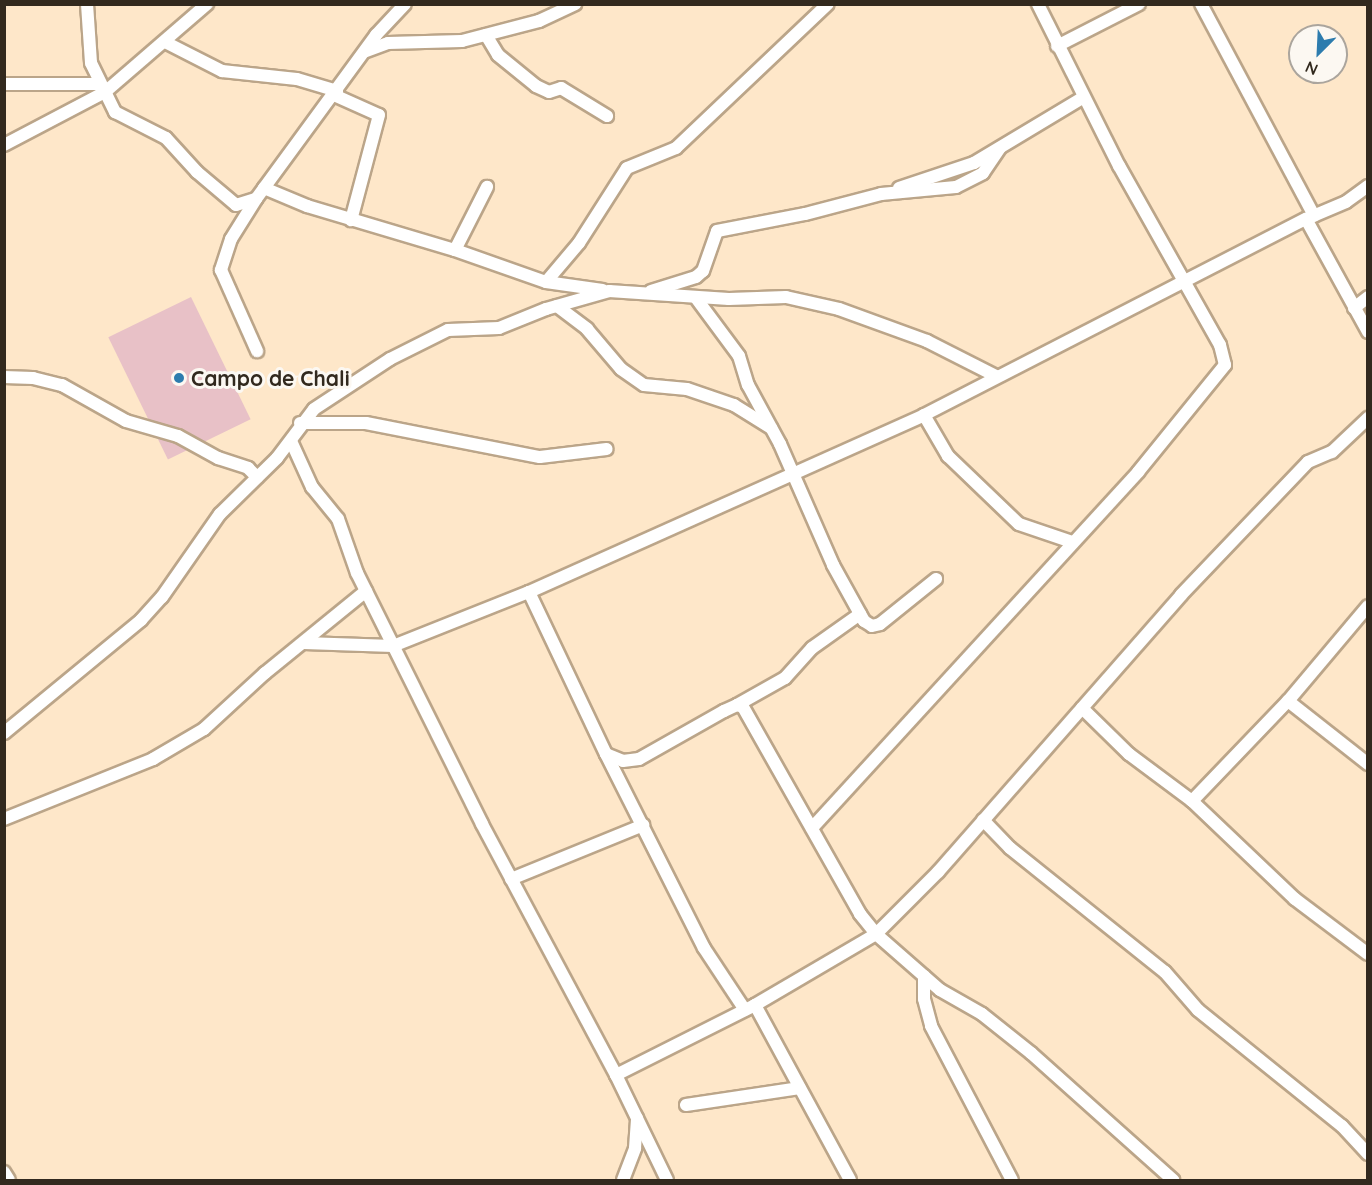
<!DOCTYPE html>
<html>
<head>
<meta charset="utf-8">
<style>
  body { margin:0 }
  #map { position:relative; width:1372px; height:1185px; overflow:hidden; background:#fee7c9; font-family:Quicksand,sans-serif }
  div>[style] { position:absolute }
  .green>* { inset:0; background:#e8c1c7; transform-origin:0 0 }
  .roads { filter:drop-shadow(2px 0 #bba589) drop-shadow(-2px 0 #bba589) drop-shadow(0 2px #bba589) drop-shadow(0 -2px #bba589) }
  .minor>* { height:12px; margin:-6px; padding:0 6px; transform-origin:6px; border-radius:6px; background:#fff }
  .dots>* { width:16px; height:16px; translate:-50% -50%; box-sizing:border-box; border:3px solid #fcf8f2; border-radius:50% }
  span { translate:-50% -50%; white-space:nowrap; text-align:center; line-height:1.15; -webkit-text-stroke:6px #fcf8f2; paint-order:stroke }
  .poi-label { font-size:21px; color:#32291e; font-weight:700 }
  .left { translate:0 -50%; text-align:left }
  .frame { position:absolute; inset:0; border:6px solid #32291e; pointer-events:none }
  .north { position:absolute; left:1288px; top:24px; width:60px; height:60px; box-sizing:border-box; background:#fcf8f2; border:2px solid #aba59d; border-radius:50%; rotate:204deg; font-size:16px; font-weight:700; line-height:24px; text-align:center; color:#32291e }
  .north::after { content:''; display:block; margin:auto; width:21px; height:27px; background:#2d7cae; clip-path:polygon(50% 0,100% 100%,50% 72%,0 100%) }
</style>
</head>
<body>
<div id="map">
  <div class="green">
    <div style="left:191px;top:297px;width:136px;height:92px;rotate:64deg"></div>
  </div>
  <div class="roads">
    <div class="minor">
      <div style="left:87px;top:4px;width:59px;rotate:86.1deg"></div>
      <div style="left:91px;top:63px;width:55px;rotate:63.9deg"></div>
      <div style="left:115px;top:112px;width:57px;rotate:27deg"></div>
      <div style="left:166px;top:138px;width:46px;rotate:47.6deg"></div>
      <div style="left:197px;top:172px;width:51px;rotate:40.2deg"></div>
      <div style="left:236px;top:205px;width:21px;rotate:-17deg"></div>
      <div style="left:256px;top:199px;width:14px;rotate:-54deg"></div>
      <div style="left:264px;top:188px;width:47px;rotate:22.7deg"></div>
      <div style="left:307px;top:206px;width:154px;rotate:16.6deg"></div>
      <div style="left:455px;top:250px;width:96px;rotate:19.4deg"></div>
      <div style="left:546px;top:282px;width:57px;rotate:8.1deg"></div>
      <div style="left:1201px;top:4px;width:240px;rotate:61.9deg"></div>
      <div style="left:486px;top:35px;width:23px;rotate:59deg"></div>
      <div style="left:498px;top:55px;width:49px;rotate:39.2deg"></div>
      <div style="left:536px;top:86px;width:14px;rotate:25deg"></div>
      <div style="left:549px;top:92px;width:13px;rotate:-18deg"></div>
      <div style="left:561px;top:88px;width:54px;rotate:31.3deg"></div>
      <div style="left:167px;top:43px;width:62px;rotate:27deg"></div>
      <div style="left:222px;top:71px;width:75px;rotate:6.1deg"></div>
      <div style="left:297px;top:79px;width:42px;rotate:16.7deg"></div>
      <div style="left:1057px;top:46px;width:92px;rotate:-27.1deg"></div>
      <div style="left:366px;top:51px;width:23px;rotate:-20deg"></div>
      <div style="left:388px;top:43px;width:74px;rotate:-1.5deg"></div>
      <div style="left:462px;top:41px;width:80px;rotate:-14.6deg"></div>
      <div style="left:539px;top:21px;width:40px;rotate:-25deg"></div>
      <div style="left:4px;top:84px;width:95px"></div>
      <div style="left:334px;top:95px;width:49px;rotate:24deg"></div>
      <div style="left:379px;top:115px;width:109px;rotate:104.9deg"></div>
      <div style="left:4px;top:145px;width:114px;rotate:-27.7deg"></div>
      <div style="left:105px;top:92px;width:135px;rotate:-40.8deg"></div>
      <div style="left:264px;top:188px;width:190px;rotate:-53.8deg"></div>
      <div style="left:376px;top:35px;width:42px;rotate:-46.9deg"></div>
      <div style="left:899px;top:188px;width:79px;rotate:-18.4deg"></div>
      <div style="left:974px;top:163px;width:128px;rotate:-31deg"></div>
      <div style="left:256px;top:199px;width:47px;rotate:122deg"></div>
      <div style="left:231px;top:239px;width:33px;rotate:108deg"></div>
      <div style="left:221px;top:270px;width:89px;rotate:66deg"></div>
      <div style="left:1306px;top:219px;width:129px;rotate:61.2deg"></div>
      <div style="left:455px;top:250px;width:71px;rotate:-63.1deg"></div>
      <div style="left:546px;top:282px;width:51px;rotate:-49.8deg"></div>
      <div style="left:579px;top:243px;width:89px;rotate:-57.4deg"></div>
      <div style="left:627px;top:168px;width:53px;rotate:-22.2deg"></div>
      <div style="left:676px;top:148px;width:209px;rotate:-43.5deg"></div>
      <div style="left:651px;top:291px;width:47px;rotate:-17.3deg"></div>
      <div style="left:696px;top:277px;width:9px;rotate:-41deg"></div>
      <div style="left:703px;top:271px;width:42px;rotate:-70.7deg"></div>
      <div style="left:717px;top:231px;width:90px;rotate:-10.9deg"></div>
      <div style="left:805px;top:214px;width:79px;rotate:-14.7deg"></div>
      <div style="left:881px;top:194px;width:75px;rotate:-5.3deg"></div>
      <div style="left:956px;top:187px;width:30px;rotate:-27deg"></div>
      <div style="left:983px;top:173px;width:30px;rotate:-56deg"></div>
      <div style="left:696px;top:298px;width:72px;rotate:53.4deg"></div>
      <div style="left:739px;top:356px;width:30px;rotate:73deg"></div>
      <div style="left:748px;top:385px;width:67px;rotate:61.5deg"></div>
      <div style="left:780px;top:444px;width:132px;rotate:66.3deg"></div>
      <div style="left:833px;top:565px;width:64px;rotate:61deg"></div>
      <div style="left:864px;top:621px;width:9px;rotate:32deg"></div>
      <div style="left:872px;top:626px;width:8px;rotate:-14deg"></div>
      <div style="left:880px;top:624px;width:72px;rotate:-38.8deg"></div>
      <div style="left:557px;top:306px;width:38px;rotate:37deg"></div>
      <div style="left:587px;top:329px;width:52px;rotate:49.6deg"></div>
      <div style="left:621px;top:369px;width:28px;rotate:35deg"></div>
      <div style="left:644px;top:385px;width:43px;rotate:5.3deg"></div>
      <div style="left:687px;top:389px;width:50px;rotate:18.8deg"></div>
      <div style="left:734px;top:405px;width:44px;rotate:31.9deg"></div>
      <div style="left:1354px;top:308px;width:18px;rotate:-38deg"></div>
      <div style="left:4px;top:377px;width:29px;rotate:2deg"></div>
      <div style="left:33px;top:378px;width:30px;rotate:14deg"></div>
      <div style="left:62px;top:385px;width:73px;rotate:29.4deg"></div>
      <div style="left:126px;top:421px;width:54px;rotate:16.1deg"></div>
      <div style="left:178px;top:436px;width:46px;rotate:28.8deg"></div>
      <div style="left:218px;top:458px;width:32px;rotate:18deg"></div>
      <div style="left:248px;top:468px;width:13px;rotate:45deg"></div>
      <div style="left:924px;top:415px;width:48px;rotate:59.7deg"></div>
      <div style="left:948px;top:456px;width:98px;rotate:43.8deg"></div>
      <div style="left:1019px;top:524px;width:56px;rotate:18.8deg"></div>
      <div style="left:300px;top:423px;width:66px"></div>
      <div style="left:366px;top:423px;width:177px;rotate:11.1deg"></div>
      <div style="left:540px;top:457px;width:67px;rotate:-6.8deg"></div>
      <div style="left:291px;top:441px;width:51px;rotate:65.5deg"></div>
      <div style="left:312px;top:487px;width:41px;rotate:50.9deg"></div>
      <div style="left:338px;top:519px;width:57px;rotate:70.6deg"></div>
      <div style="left:357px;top:573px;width:280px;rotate:63.5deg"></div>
      <div style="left:482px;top:824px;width:285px;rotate:61.9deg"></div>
      <div style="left:529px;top:592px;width:179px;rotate:64.6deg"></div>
      <div style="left:606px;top:754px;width:18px;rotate:22deg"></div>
      <div style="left:623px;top:761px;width:16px;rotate:-7deg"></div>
      <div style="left:639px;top:759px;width:98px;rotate:-29.5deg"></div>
      <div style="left:724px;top:711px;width:14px;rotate:-25deg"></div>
      <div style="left:737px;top:705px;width:6px;rotate:18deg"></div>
      <div style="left:743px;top:707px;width:238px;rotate:60.5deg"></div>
      <div style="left:860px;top:914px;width:26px;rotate:51deg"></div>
      <div style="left:876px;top:934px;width:85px;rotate:41.2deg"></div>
      <div style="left:940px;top:990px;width:48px;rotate:29.7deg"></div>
      <div style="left:982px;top:1014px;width:63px;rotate:38.5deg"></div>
      <div style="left:1031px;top:1053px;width:191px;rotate:41.8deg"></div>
      <div style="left:304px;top:643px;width:89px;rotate:1.9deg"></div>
      <div style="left:393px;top:646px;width:146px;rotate:-21.7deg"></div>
      <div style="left:529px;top:592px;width:433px;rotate:-24.1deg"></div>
      <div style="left:924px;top:415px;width:429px;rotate:-27.2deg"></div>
      <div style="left:1306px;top:219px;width:43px;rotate:-23deg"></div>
      <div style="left:1346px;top:202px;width:27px;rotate:-36deg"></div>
      <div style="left:1288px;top:701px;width:102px;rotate:38.2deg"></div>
      <div style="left:737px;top:705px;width:55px;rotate:-29.4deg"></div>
      <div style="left:785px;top:678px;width:40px;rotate:-48deg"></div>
      <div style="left:812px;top:648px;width:59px;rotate:-35.3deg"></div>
      <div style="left:1082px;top:708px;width:66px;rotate:44.4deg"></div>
      <div style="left:1129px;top:754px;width:79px;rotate:36.7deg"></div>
      <div style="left:1192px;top:801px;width:142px;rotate:43.6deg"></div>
      <div style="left:1295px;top:899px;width:91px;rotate:37deg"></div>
      <div style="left:4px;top:733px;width:178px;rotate:-39.5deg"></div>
      <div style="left:141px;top:620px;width:31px;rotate:-48deg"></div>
      <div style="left:162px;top:597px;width:101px;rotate:-55.1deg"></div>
      <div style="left:220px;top:514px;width:80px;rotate:-44.5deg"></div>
      <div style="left:277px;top:458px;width:61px;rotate:-52.9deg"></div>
      <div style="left:314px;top:409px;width:91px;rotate:-33.3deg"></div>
      <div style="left:390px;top:359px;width:65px;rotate:-26.6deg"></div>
      <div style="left:448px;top:330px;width:51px;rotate:-2.2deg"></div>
      <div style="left:499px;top:328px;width:51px;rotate:-22deg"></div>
      <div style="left:546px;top:309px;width:66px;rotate:-15.9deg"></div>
      <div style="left:609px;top:291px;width:120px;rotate:3.8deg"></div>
      <div style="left:729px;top:299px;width:57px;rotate:-2deg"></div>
      <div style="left:786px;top:297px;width:54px;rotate:12.8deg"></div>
      <div style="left:839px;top:309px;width:94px;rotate:20deg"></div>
      <div style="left:927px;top:341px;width:77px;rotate:26.9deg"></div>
      <div style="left:606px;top:754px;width:217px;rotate:63.2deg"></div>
      <div style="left:704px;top:948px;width:74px;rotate:56.5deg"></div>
      <div style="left:1192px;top:801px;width:139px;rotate:-46.2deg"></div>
      <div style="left:1288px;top:701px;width:124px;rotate:-49.9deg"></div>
      <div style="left:4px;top:819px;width:161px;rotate:-21.9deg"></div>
      <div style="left:153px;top:759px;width:59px;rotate:-30.5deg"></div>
      <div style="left:204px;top:729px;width:83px;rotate:-42.6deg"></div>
      <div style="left:265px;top:673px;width:130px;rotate:-39.1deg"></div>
      <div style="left:983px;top:820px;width:39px;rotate:46deg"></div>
      <div style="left:1010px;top:848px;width:198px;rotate:38.7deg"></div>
      <div style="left:1165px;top:972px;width:50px;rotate:49deg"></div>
      <div style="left:1198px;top:1010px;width:185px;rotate:38.9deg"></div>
      <div style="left:1342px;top:1126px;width:38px;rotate:47deg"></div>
      <div style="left:812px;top:828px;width:483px;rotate:-47.5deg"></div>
      <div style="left:1138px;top:472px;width:138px;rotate:-50.9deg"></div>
      <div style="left:1225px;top:365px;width:21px;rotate:-104deg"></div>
      <div style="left:1220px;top:345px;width:206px;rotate:-119.4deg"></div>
      <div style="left:1119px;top:166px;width:181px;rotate:-116.6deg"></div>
      <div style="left:511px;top:879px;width:143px;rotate:-22.2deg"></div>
      <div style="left:924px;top:976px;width:23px;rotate:90deg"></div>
      <div style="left:924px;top:999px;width:28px;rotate:75deg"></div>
      <div style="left:931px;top:1026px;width:174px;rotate:62.3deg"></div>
      <div style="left:755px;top:1005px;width:199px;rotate:61.5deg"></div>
      <div style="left:686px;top:1105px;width:115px;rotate:-8.5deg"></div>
      <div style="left:4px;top:1172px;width:9px;rotate:58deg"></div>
      <div style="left:623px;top:1180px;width:34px;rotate:-69deg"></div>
      <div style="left:635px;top:1148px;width:30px;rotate:-86deg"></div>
      <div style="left:667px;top:1180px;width:117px;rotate:-115.9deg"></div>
      <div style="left:616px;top:1075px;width:156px;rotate:-26.7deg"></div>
      <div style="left:755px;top:1005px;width:140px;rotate:-30.4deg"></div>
      <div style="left:876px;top:934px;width:88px;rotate:-45deg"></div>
      <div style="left:938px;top:872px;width:368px;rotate:-48.7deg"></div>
      <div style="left:1181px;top:595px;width:184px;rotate:-46.3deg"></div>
      <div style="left:1308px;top:462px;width:26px;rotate:-23deg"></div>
      <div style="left:1332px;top:452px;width:50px;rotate:-43.4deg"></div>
    </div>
  </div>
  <div class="dots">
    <div style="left:179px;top:378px;background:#2d7cae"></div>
  </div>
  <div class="poi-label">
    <span class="left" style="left:191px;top:378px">Campo de Chali</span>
  </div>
  <div class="frame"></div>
  <div class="north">N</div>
</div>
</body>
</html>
